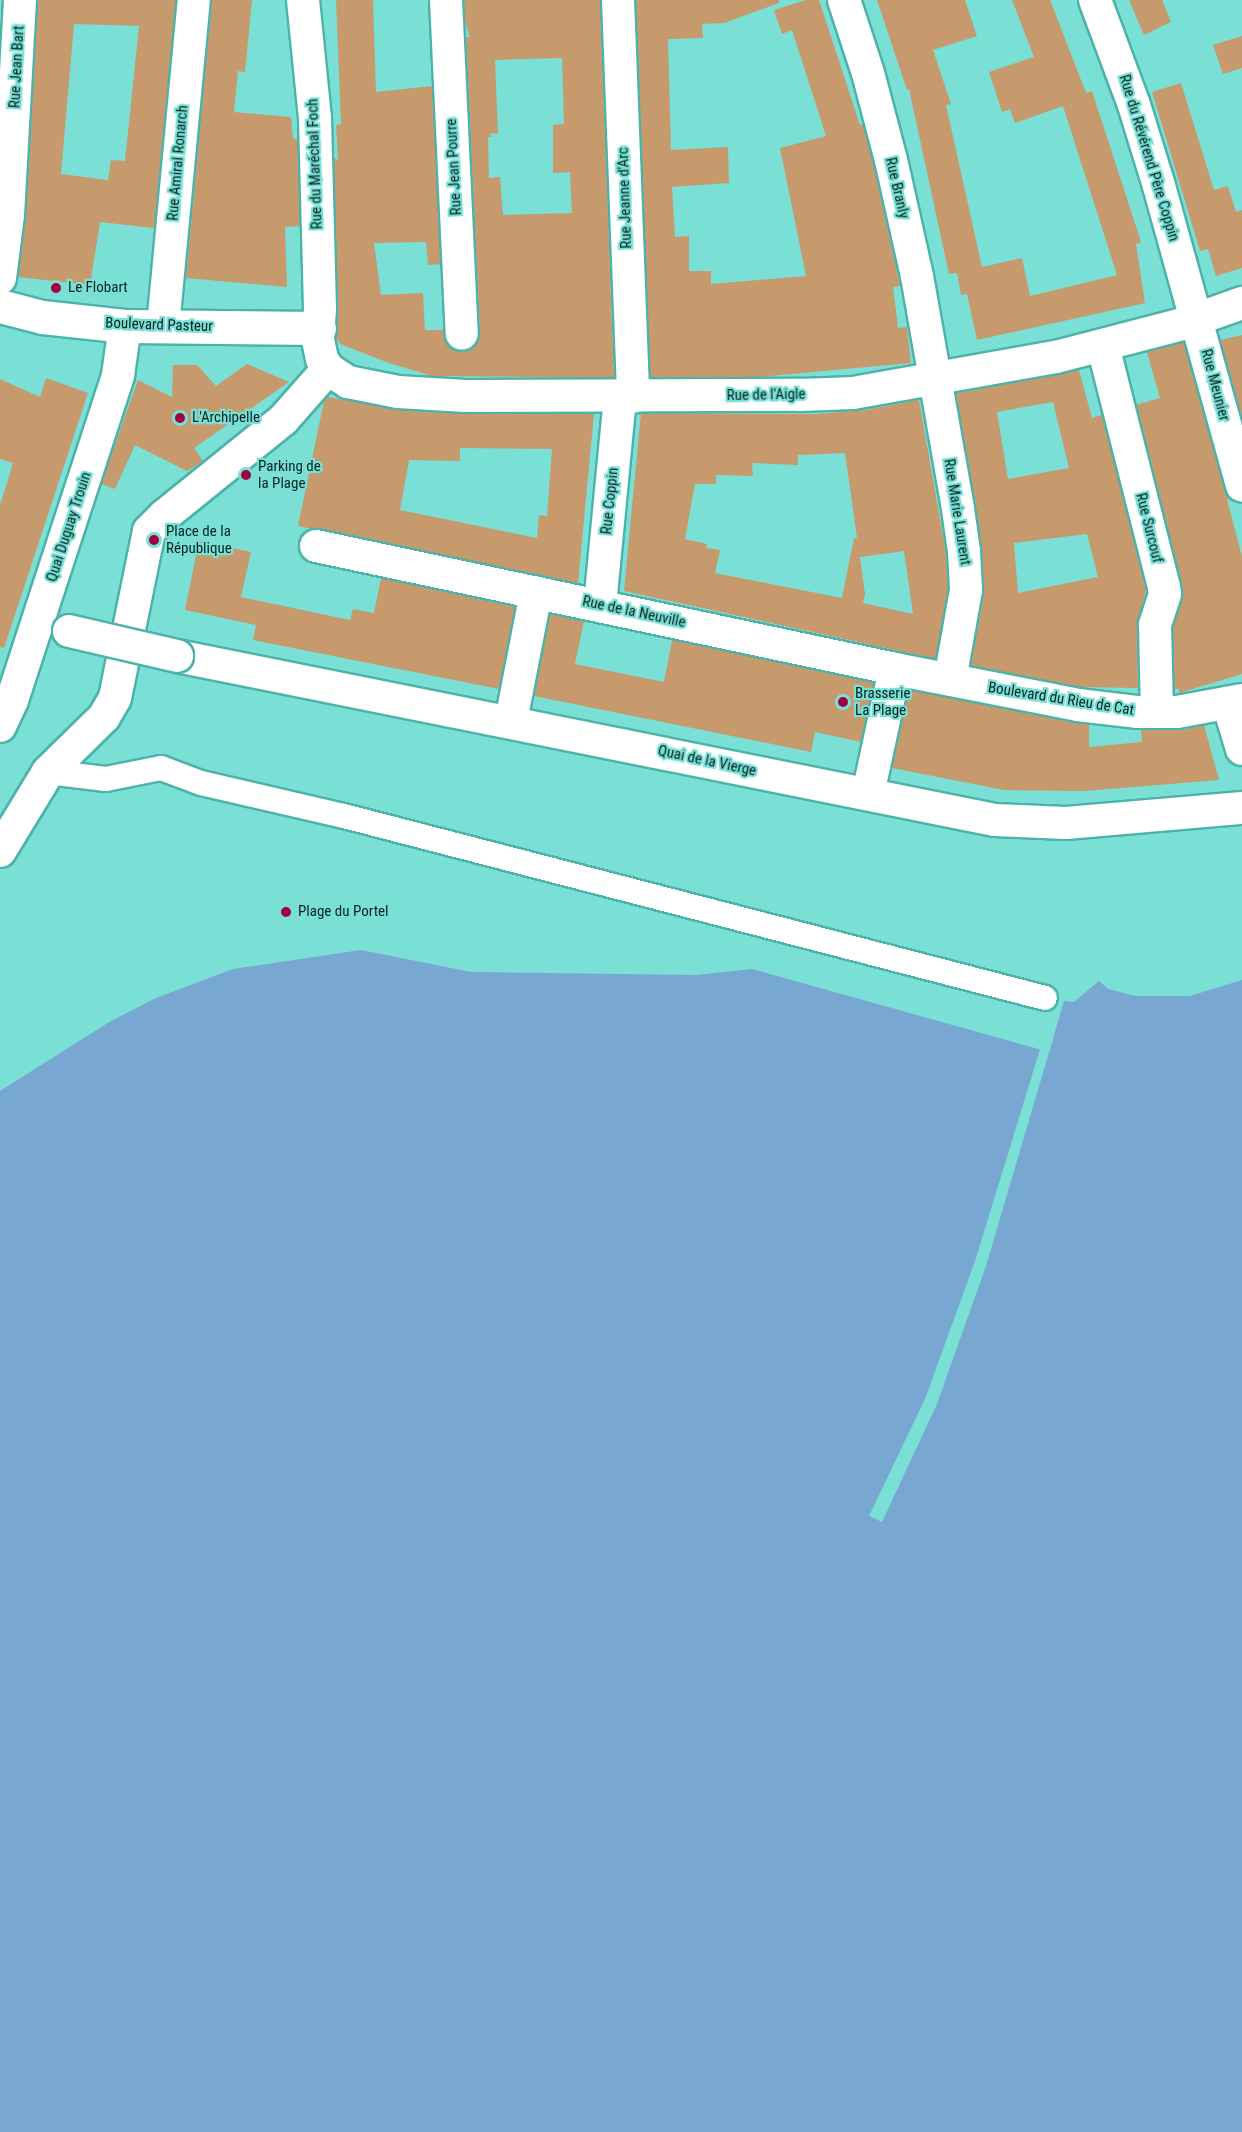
<!DOCTYPE html>
<html>
<head>
<meta charset="utf-8">
<style>
  body { margin:0 }
  #map { position:relative; width:1242px; height:2132px; overflow:hidden; background:#7adfd5; font-family:"Roboto Condensed",sans-serif }
  div>[style] { position:absolute }
  .water>* { inset:0; background:#78a7d2 }
  .pier>* { inset:0; background:#7adfd5 }
  .building>* { inset:0; background:#c69a6c }
  .roads { filter:drop-shadow(2px 0 #4bb3a9) drop-shadow(-2px 0 #4bb3a9) drop-shadow(0 2px #4bb3a9) drop-shadow(0 -2px #4bb3a9) }
  .pedestrian>* { height:24px; margin:-12px; padding:0 12px; transform-origin:12px; border-radius:12px; background:#fff }
  .minor>* { height:32px; margin:-16px; padding:0 16px; transform-origin:16px; border-radius:16px; background:#fff }
  .tertiary>* { height:33px; margin:-16.5px; padding:0 16.5px; transform-origin:16.5px; border-radius:16.5px; background:#fff }
  .bridges { filter:drop-shadow(2px 0 #4bb3a9) drop-shadow(-2px 0 #4bb3a9) drop-shadow(0 2px #4bb3a9) drop-shadow(0 -2px #4bb3a9) }
  .minor-bridge>* { height:32px; margin:-16px; padding:0 16px; transform-origin:16px; border-radius:16px; background:#fff }
  .dots>* { width:16px; height:16px; translate:-50% -50%; box-sizing:border-box; border:3px solid #7adfd5; border-radius:50% }
  span { translate:-50% -50%; white-space:nowrap; text-align:center; line-height:1.15; -webkit-text-stroke:4.5px #7adfd5; paint-order:stroke }
  .street-label { font-size:15px; color:#032421 }
  .poi-label { font-size:15px; color:#032421 }
  .left { translate:0 -50%; text-align:left }
</style>
</head>
<body>
<div id="map">
  <div class="water">
    <div style="clip-path:polygon(361px 950px,471px 972px,696px 975px,752px 969px,1049px 1052px,1064px 1001px,1074px 1002px,1099px 981px,1108px 989px,1135px 996px,1190px 996px,1242px 980px,1242px 2132px,0 2132px,0 1091px,111px 1021px,156px 998px,233px 969px)"></div>
  </div>
  <div class="pier">
    <div style="clip-path:polygon(1050px 1038px,1053px 1039px,986px 1266px,937px 1404px,882px 1522px,869px 1516px,925px 1399px,975px 1261px,1041px 1046px,1047px 1048px)"></div>
  </div>
  <div class="building">
    <div style="clip-path:polygon(evenodd,38px 0,176px 0,154px 228px,100px 222px,90px 285px,18px 277px,26px 216px,38px 0,74px 24px,139px 26px,125px 161px,111px 160px,108px 180px,61px 174px,74px 24px)"></div>
    <div style="clip-path:polygon(212px 0,252px 0,245px 72px,238px 71px,234px 112px,291px 117px,293px 138px,298px 140px,300px 226px,285px 227px,287px 287px,186px 278px)"></div>
    <div style="clip-path:polygon(evenodd,336px 0,373px 0,376px 92px,432px 86px,441px 264px,428px 265px,426px 242px,374px 243px,381px 295px,423px 293px,425px 330px,444px 330px,447px 344px,454px 350px,462px 352px,472px 349px,478px 342px,480px 333px,466px 37px,470px 37px,465px 22px,464px 0,600px 0,614px 378px,432px 376px,389px 363px,340px 344px,336px 338px,338px 309px,334px 158px,338px 160px,336px 125px,341px 124px,336px 0,562px 58px,564px 124px,553px 125px,553px 173px,570px 172px,572px 213px,503px 215px,500px 177px,489px 178px,488px 137px,491px 137px,491px 133px,498px 134px,495px 60px,562px 58px)"></div>
    <div style="clip-path:polygon(636px 0,779px 0,779px 3px,724px 23px,702px 24px,703px 38px,668px 39px,671px 150px,728px 147px,729px 183px,672px 187px,675px 237px,689px 236px,689px 271px,711px 271px,711px 284px,806px 276px,780px 148px,826px 136px,792px 30px,782px 34px,774px 10px,806px 0,819px 0,860px 125px,863px 124px,873px 162px,900px 286px,893px 287px,898px 328px,907px 327px,911px 363px,760px 377px,650px 377px)"></div>
    <div style="clip-path:polygon(877px 0,965px 0,977px 36px,933px 50px,951px 104px,946px 105px,982px 267px,1022px 258px,1030px 296px,1117px 275px,1063px 106px,1015px 123px,1010px 109px,1002px 112px,989px 72px,1034px 57px,1012px 0,1050px 0,1086px 93px,1092px 91px,1141px 242px,1136px 244px,1145px 303px,977px 340px,967px 294px,961px 295px,957px 273px,949px 274px,909px 89px,907px 90px)"></div>
    <div style="clip-path:polygon(1129px 0,1162px 0,1171px 22px,1144px 35px)"></div>
    <div style="clip-path:polygon(1242px 36px,1242px 68px,1223px 74px,1213px 45px)"></div>
    <div style="clip-path:polygon(1181px 83px,1214px 190px,1228px 186px,1236px 212px,1242px 210px,1242px 268px,1216px 276px,1208px 249px,1200px 251px,1152px 92px)"></div>
    <div style="clip-path:polygon(1242px 335px,1242px 418px,1220px 340px)"></div>
    <div style="clip-path:polygon(1184px 342px,1225px 491px,1229px 499px,1227px 499px,1242px 557px,1242px 674px,1179px 693px,1179px 689px,1174px 689px,1173px 628px,1182px 600px,1182px 584px,1136px 405px,1160px 398px,1147px 352px)"></div>
    <div style="clip-path:polygon(247px 364px,289px 382px,194px 448px,203px 461px,187px 471px,135px 445px,115px 489px,101px 484px,138px 380px,172px 397px,173px 365px,197px 365px,216px 386px)"></div>
    <div style="clip-path:polygon(evenodd,1079px 370px,1092px 418px,1102px 415px,1146px 590px,1137px 625px,1138px 688px,1081px 687px,971px 666px,984px 593px,982px 550px,956px 393px,1079px 370px,1053px 402px,1069px 468px,1008px 479px,997px 412px,1053px 402px,1079px 370px,1087px 534px,1098px 577px,1018px 593px,1014px 543px,1087px 534px)"></div>
    <div style="clip-path:polygon(46px 378px,88px 393px,4px 648px,0 647px,0 505px,13px 463px,0 459px,0 379px,40px 397px)"></div>
    <div style="clip-path:polygon(evenodd,327px 397px,420px 412px,594px 414px,578px 583px,298px 526px,324px 401px,327px 397px,460px 448px,552px 449px,547px 516px,539px 515px,537px 538px,400px 510px,409px 460px,460px 461px,460px 448px)"></div>
    <div style="clip-path:polygon(evenodd,919px 400px,946px 553px,948px 589px,936px 659px,624px 591px,641px 413px,817px 414px,865px 410px,919px 400px,845px 453px,857px 538px,854px 538px,842px 598px,715px 573px,720px 550px,706px 548px,707px 544px,685px 539px,695px 484px,716px 484px,716px 475px,753px 476px,752px 463px,798px 465px,798px 455px,845px 453px,919px 400px,904px 551px,913px 614px,863px 603px,865px 594px,860px 557px,904px 551px)"></div>
    <div style="clip-path:polygon(199px 541px,251px 552px,241px 597px,350px 620px,353px 609px,374px 613px,381px 578px,515px 607px,499px 689px,253px 640px,256px 625px,185px 610px)"></div>
    <div style="clip-path:polygon(550px 614px,584px 621px,575px 664px,664px 682px,672px 640px,874px 683px,861px 742px,815px 732px,811px 752px,534px 696px)"></div>
    <div style="clip-path:polygon(909px 690px,1089px 724px,1089px 747px,1142px 742px,1141px 730px,1183px 730px,1204px 725px,1219px 780px,1084px 791px,1004px 790px,892px 768px)"></div>
  </div>
  <div class="roads">
    <div class="pedestrian">
      <div style="left:48px;top:772px;width:58px;rotate:6.9deg"></div>
      <div style="left:106px;top:779px;width:56px;rotate:-11.3deg"></div>
      <div style="left:161px;top:768px;width:43px;rotate:20.6deg"></div>
      <div style="left:201px;top:783px;width:147px;rotate:13deg"></div>
      <div style="left:344px;top:816px;width:724px;rotate:14.55deg"></div>
    </div>
    <div class="minor">
      <div style="left:303px;top:0;width:119px;rotate:84.2deg"></div>
      <div style="left:315px;top:118px;width:191px;rotate:88.5deg"></div>
      <div style="left:320px;top:309px;width:31px;rotate:94deg"></div>
      <div style="left:318px;top:340px;width:19px;rotate:78deg"></div>
      <div style="left:322px;top:359px;width:12px;rotate:59deg"></div>
      <div style="left:328px;top:369px;width:24px;rotate:33deg"></div>
      <div style="left:348px;top:382px;width:51px;rotate:11.3deg"></div>
      <div style="left:398px;top:392px;width:68px;rotate:3.4deg"></div>
      <div style="left:466px;top:396px;width:334px;rotate:-0.2deg"></div>
      <div style="left:800px;top:395px;width:53px;rotate:-2.2deg"></div>
      <div style="left:853px;top:393px;width:206px;rotate:-10.1deg"></div>
      <div style="left:1056px;top:357px;width:131px;rotate:-14.6deg"></div>
      <div style="left:1183px;top:324px;width:63px;rotate:-19.6deg"></div>
      <div style="left:446px;top:0;width:334px;rotate:87.3deg"></div>
      <div style="left:618px;top:0;width:397px;rotate:87.8deg"></div>
      <div style="left:844px;top:0;width:77px;rotate:71.8deg"></div>
      <div style="left:868px;top:73px;width:90px;rotate:75.2deg"></div>
      <div style="left:891px;top:160px;width:119px;rotate:77.4deg"></div>
      <div style="left:917px;top:276px;width:237px;rotate:80deg"></div>
      <div style="left:958px;top:509px;width:42px;rotate:81.9deg"></div>
      <div style="left:964px;top:551px;width:39px;rotate:87deg"></div>
      <div style="left:966px;top:590px;width:91px;rotate:100.1deg"></div>
      <div style="left:1095px;top:0;width:112px;rotate:69.6deg"></div>
      <div style="left:1134px;top:105px;width:85px;rotate:72.8deg"></div>
      <div style="left:1159px;top:186px;width:311px;rotate:74.5deg"></div>
      <div style="left:0;top:278px;width:64px;rotate:-82.8deg"></div>
      <div style="left:8px;top:215px;width:215px;rotate:-86.8deg"></div>
      <div style="left:163px;top:326px;width:327px;rotate:-84.6deg"></div>
      <div style="left:1103px;top:346px;width:249px;rotate:75.8deg"></div>
      <div style="left:1164px;top:587px;width:7px;rotate:82deg"></div>
      <div style="left:1165px;top:594px;width:33px;rotate:108deg"></div>
      <div style="left:1155px;top:625px;width:87px;rotate:88.7deg"></div>
      <div style="left:316px;top:546px;width:592px;rotate:11.99deg"></div>
      <div style="left:895px;top:669px;width:187px;rotate:11.1deg"></div>
      <div style="left:1078px;top:705px;width:59px;rotate:6.8deg"></div>
      <div style="left:1137px;top:712px;width:40px"></div>
      <div style="left:1177px;top:712px;width:66px;rotate:-10.5deg"></div>
      <div style="left:600px;top:605px;width:209px;rotate:-84.5deg"></div>
      <div style="left:177px;top:656px;width:834px;rotate:11.34deg"></div>
      <div style="left:995px;top:820px;width:71px;rotate:2.4deg"></div>
      <div style="left:1066px;top:823px;width:177px;rotate:-4.9deg"></div>
      <div style="left:1228px;top:703px;width:48px;rotate:73.1deg"></div>
      <div style="left:511px;top:721px;width:131px;rotate:-79deg"></div>
      <div style="left:0;top:726px;width:29px;rotate:-65deg"></div>
      <div style="left:12px;top:700px;width:342px;rotate:-71.9deg"></div>
      <div style="left:118px;top:375px;width:49px;rotate:-81.9deg"></div>
      <div style="left:868px;top:794px;width:128px;rotate:-77.8deg"></div>
      <div style="left:0;top:851px;width:92px;rotate:-58.7deg"></div>
      <div style="left:48px;top:772px;width:78px;rotate:-44.5deg"></div>
      <div style="left:104px;top:717px;width:22px;rotate:-60deg"></div>
      <div style="left:115px;top:698px;width:170px;rotate:-78.5deg"></div>
      <div style="left:149px;top:531px;width:21px;rotate:-45deg"></div>
      <div style="left:164px;top:516px;width:153px;rotate:-38.9deg"></div>
      <div style="left:283px;top:420px;width:68px;rotate:-48.6deg"></div>
    </div>
    <div class="tertiary">
      <div style="left:0;top:306px;width:43px;rotate:14.7deg"></div>
      <div style="left:42px;top:317px;width:83px;rotate:6.2deg"></div>
      <div style="left:125px;top:326px;width:194px;rotate:0.6deg"></div>
    </div>
  </div>
  <div class="bridges">
    <div class="minor-bridge">
      <div style="left:69px;top:631px;width:111px;rotate:13deg"></div>
    </div>
  </div>
  <div class="dots">
    <div style="left:56px;top:288px;background:#9f0344"></div>
    <div style="left:180px;top:418px;background:#9f0344"></div>
    <div style="left:246px;top:475px;background:#9f0344"></div>
    <div style="left:154px;top:540px;background:#9f0344"></div>
    <div style="left:843px;top:702px;background:#9f0344"></div>
    <div style="left:286px;top:912px;background:#9f0344"></div>
  </div>
  <div class="street-label">
    <span style="left:17px;top:67px;rotate:-87deg">Rue Jean Bart</span>
    <span style="left:1149px;top:158px;rotate:73deg">Rue du Révérend Père Coppin</span>
    <span style="left:178px;top:163px;rotate:-85deg">Rue Amiral Ronarch</span>
    <span style="left:315px;top:164px;rotate:-92deg">Rue du Maréchal Foch</span>
    <span style="left:454px;top:167px;rotate:-93deg">Rue Jean Pourre</span>
    <span style="left:897px;top:188px;rotate:77deg">Rue Branly</span>
    <span style="left:625px;top:198px;rotate:-92deg">Rue Jeanne d'Arc</span>
    <span style="left:159px;top:325px;rotate:2deg">Boulevard Pasteur</span>
    <span style="left:1215px;top:385px;rotate:75deg">Rue Meunier</span>
    <span style="left:766px;top:395px;rotate:-1deg">Rue de l'Aigle</span>
    <span style="left:610px;top:501px;rotate:-84deg">Rue Coppin</span>
    <span style="left:957px;top:512px;rotate:81deg">Rue Marie Laurent</span>
    <span style="left:69px;top:527px;rotate:-72deg">Quai Duguay Trouin</span>
    <span style="left:1149px;top:528px;rotate:76deg">Rue Surcouf</span>
    <span style="left:634px;top:612px;rotate:12deg">Rue de la Neuville</span>
    <span style="left:1061px;top:699px;rotate:9deg">Boulevard du Rieu de Cat</span>
    <span style="left:707px;top:761px;rotate:12deg">Quai de la Vierge</span>
  </div>
  <div class="poi-label">
    <span class="left" style="left:68px;top:288px">Le Flobart</span>
    <span class="left" style="left:192px;top:418px">L'Archipelle</span>
    <span class="left" style="left:258px;top:475px">Parking de<br>la Plage</span>
    <span class="left" style="left:166px;top:540px">Place de la<br>République</span>
    <span class="left" style="left:855px;top:702px">Brasserie<br>La Plage</span>
    <span class="left" style="left:298px;top:912px">Plage du Portel</span>
  </div>
</div>
</body>
</html>
